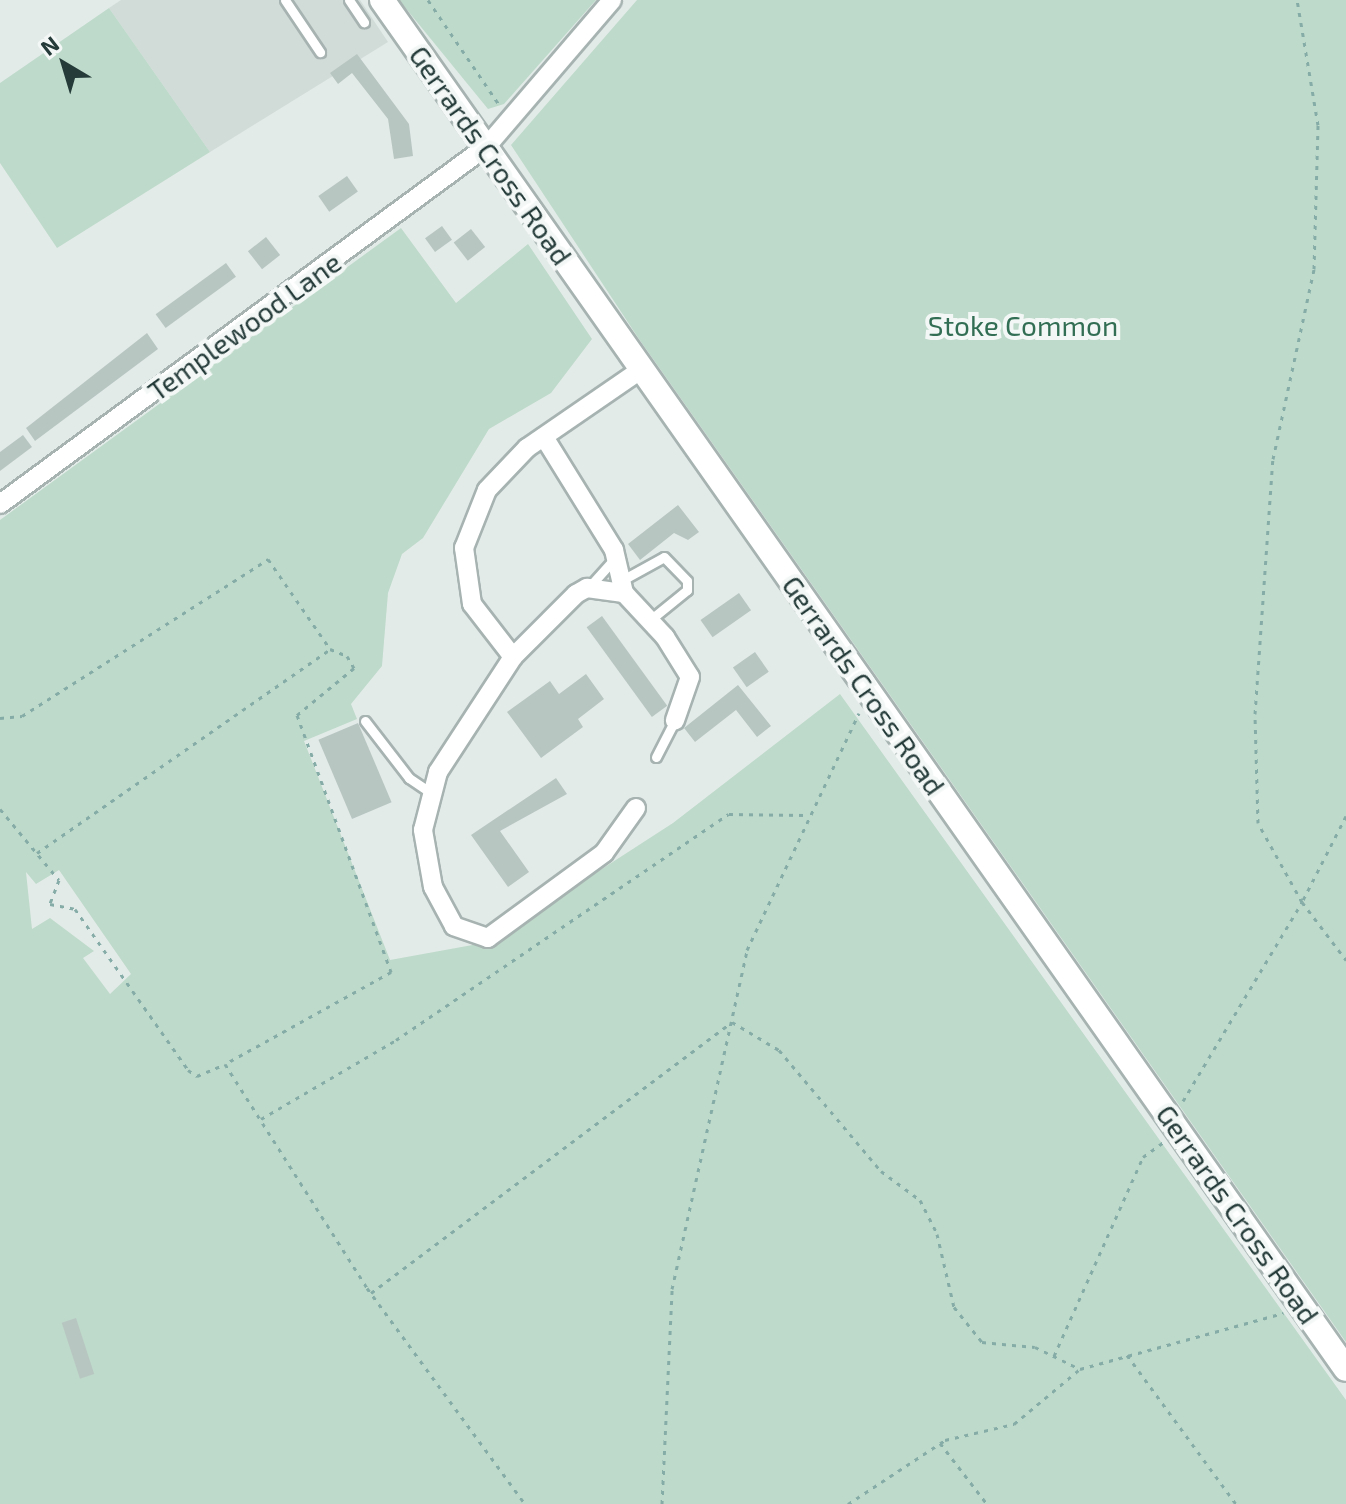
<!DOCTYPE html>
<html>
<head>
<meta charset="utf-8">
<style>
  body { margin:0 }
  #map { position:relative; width:1346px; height:1504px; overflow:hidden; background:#e3ebe9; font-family:"Exo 2",sans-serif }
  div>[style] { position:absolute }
  .built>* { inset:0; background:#d1dbd8 }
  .green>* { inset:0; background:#bedaca }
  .building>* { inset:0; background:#b8c6c2; transform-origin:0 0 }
  .path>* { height:3px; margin-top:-1.5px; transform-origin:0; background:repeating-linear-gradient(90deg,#86aca7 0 4px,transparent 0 10px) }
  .roads { filter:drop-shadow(2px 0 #a6b3b1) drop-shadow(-2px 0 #a6b3b1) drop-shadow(0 2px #a6b3b1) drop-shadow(0 -2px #a6b3b1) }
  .service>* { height:9px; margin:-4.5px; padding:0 4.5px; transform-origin:4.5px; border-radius:4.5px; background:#fff }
  .minor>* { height:18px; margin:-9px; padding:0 9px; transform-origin:9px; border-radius:9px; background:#fff }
  .secondary>* { height:24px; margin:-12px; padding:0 12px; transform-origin:12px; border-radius:12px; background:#fff }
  span { translate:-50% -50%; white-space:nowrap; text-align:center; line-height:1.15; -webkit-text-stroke:8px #f3f8f6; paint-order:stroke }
  .street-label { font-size:28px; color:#243b39 }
  .park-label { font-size:28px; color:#326e54 }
  .north { position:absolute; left:24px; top:24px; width:80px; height:80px; -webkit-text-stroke:6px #f3f8f6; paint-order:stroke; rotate:322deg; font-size:22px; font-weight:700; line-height:32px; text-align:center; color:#243b39 }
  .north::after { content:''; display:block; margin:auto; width:28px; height:36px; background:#243b39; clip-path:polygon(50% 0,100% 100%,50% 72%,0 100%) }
</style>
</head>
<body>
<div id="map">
  <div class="built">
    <div style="clip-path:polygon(121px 0,360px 0,388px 42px,210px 152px,109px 8px)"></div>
  </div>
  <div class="green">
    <div style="clip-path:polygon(399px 0,596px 0,504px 104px,488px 109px)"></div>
    <div style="clip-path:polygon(637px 0,1346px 0,1346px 1342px,639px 339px,511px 145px)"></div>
    <div style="clip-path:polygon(109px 8px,210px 152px,57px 248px,0 163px,0 83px)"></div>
    <div style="clip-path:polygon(evenodd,401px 228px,456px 303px,528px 244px,592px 339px,551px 393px,489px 429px,423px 538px,402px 554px,388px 593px,382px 666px,351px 704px,357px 719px,304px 741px,390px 960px,489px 942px,673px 823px,840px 694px,1346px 1400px,1346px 1504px,0 1504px,0 520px,401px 228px,59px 870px,131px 974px,110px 994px,83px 958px,94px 951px,50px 918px,32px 929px,26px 872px,36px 884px,59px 870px)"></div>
  </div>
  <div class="building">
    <div style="clip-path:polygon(357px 54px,409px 124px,413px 156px,394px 159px,388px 119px,352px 73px,338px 84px,330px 73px)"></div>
    <div style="left:347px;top:176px;width:19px;height:35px;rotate:55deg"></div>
    <div style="left:442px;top:226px;width:17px;height:21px;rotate:54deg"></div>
    <div style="left:471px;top:229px;width:23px;height:22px;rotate:52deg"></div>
    <div style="left:266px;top:237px;width:23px;height:23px;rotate:52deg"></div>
    <div style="left:226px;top:263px;width:17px;height:87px;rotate:54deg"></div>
    <div style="clip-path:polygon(147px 333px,158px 349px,35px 441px,26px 428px)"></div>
    <div style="clip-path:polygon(23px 435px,32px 447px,0 471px,0 452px)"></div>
    <div style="clip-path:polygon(678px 505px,699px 532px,688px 540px,674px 533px,640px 560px,628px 544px)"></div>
    <div style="left:739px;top:593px;width:21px;height:47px;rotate:55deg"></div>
    <div style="left:602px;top:616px;width:111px;height:19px;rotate:54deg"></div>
    <div style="left:755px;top:652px;width:24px;height:27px;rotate:55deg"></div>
    <div style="clip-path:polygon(586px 674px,604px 699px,578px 719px,583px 727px,541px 758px,507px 712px,550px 681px,559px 694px)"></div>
    <div style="clip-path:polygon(738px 685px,771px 726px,757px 737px,736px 710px,695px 742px,684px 728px)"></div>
    <div style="left:358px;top:723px;width:86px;height:43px;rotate:67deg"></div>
    <div style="clip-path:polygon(556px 778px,567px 794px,500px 831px,529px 872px,508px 887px,471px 835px)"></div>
    <div style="left:76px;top:1318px;width:59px;height:15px;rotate:72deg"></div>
  </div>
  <div class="path">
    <div style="left:428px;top:0;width:128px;rotate:55.8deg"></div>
    <div style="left:0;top:718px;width:22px;rotate:-5deg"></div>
    <div style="left:22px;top:716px;width:292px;rotate:-32.5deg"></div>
    <div style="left:268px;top:559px;width:109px;rotate:55.4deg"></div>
    <div style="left:330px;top:649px;width:18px;rotate:22deg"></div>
    <div style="left:347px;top:656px;width:14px;rotate:60deg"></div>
    <div style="left:354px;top:668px;width:74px;rotate:140.5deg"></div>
    <div style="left:297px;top:715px;width:274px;rotate:69.9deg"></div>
    <div style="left:391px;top:972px;width:190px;rotate:151deg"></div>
    <div style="left:0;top:809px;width:92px;rotate:50.3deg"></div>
    <div style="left:59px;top:880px;width:26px;rotate:111deg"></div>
    <div style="left:50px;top:904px;width:25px;rotate:11deg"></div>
    <div style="left:75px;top:909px;width:197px;rotate:54.9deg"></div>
    <div style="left:188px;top:1070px;width:11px;rotate:34deg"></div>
    <div style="left:197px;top:1076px;width:30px;rotate:-23deg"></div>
    <div style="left:225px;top:1064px;width:265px;rotate:57.6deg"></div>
    <div style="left:367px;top:1288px;width:268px;rotate:53.8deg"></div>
    <div style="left:1346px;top:816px;width:97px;rotate:117.1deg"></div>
    <div style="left:1302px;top:902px;width:73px;rotate:52.8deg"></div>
    <div style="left:37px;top:853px;width:357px;rotate:-34.8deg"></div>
    <div style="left:1183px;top:1101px;width:232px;rotate:-59.1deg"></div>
    <div style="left:1302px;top:902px;width:90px;rotate:-119.1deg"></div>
    <div style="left:1258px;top:823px;width:109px;rotate:-91.6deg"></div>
    <div style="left:1255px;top:714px;width:256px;rotate:-86deg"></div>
    <div style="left:1273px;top:459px;width:194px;rotate:-77.8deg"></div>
    <div style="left:1314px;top:269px;width:144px;rotate:-88.4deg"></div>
    <div style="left:1318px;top:125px;width:127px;rotate:-99.5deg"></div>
    <div style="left:261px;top:1119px;width:156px;rotate:-30.3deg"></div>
    <div style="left:396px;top:1040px;width:402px;rotate:-34.2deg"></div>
    <div style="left:729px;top:814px;width:77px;rotate:0.7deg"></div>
    <div style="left:371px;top:1293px;width:451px;rotate:-36.9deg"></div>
    <div style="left:732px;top:1022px;width:55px;rotate:30.8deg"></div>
    <div style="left:779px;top:1050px;width:158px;rotate:49.9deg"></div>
    <div style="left:881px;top:1171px;width:49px;rotate:36.6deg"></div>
    <div style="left:920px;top:1200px;width:38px;rotate:63deg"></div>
    <div style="left:937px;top:1234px;width:75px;rotate:76.9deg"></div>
    <div style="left:954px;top:1307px;width:45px;rotate:51.3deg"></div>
    <div style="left:982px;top:1342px;width:53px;rotate:5.4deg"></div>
    <div style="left:1035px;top:1347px;width:50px;rotate:26.1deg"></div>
    <div style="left:1127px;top:1355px;width:185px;rotate:53.8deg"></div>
    <div style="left:1054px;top:1356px;width:218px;rotate:-65.9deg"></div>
    <div style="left:1143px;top:1157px;width:26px;rotate:-36deg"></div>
    <div style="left:940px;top:1443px;width:77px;rotate:52.4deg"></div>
    <div style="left:662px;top:1504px;width:215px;rotate:-87.3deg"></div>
    <div style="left:672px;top:1289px;width:347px;rotate:-77.5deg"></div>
    <div style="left:747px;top:950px;width:262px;rotate:-64.7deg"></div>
    <div style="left:848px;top:1504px;width:116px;rotate:-33.4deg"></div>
    <div style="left:945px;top:1440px;width:71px;rotate:-13.1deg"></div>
    <div style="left:1014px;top:1424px;width:86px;rotate:-39.8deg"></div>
    <div style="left:1080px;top:1369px;width:211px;rotate:-15.4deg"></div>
  </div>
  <div class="roads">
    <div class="service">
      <div style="left:285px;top:0;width:63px;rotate:56.1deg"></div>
      <div style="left:349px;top:0;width:27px;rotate:56deg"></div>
      <div style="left:626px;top:578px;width:43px;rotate:-28.9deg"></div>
      <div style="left:664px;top:557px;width:33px;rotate:46deg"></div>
      <div style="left:687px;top:581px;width:9px;rotate:90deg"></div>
      <div style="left:687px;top:590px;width:48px;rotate:141deg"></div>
      <div style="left:589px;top:587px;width:36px;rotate:-48deg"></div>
      <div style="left:365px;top:721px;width:72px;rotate:52.3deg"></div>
      <div style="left:409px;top:778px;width:25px;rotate:34deg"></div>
      <div style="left:656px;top:757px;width:42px;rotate:-62.8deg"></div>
    </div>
    <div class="minor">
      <div style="left:544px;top:437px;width:133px;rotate:58.2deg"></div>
      <div style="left:614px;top:550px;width:44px;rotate:76.9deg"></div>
      <div style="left:0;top:504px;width:604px;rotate:-36.32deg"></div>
      <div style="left:487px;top:146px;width:192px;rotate:-49.4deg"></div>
      <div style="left:513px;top:657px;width:67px;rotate:-127.7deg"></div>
      <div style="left:472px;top:604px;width:57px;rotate:-98.1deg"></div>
      <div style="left:464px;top:548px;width:62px;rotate:-68.4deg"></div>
      <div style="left:487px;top:490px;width:58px;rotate:-46.4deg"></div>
      <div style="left:527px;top:448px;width:136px;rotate:-34.5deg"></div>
      <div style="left:636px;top:808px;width:55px;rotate:125.4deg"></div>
      <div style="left:604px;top:853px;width:144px;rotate:143.8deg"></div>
      <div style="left:488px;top:938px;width:36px;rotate:-161deg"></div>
      <div style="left:454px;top:926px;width:44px;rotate:-118.3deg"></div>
      <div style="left:433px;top:887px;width:58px;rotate:-100deg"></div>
      <div style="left:423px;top:830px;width:60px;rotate:-75.5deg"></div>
      <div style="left:438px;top:772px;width:137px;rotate:-56.9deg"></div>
      <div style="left:513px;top:657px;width:89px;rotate:-45deg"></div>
      <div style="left:576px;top:594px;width:13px;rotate:-29deg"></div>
      <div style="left:587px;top:588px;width:37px;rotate:8deg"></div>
      <div style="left:624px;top:593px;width:60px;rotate:47deg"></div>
      <div style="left:665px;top:637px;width:47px;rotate:58deg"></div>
      <div style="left:690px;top:677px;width:46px;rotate:109.2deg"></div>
    </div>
    <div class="secondary">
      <div style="left:382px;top:0;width:1674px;rotate:54.85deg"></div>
    </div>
  </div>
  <div class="street-label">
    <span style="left:491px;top:155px;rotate:55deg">Gerrards Cross Road</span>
    <span style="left:244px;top:326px;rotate:-36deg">Templewood Lane</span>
    <span style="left:864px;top:685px;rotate:55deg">Gerrards Cross Road</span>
    <span style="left:1238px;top:1214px;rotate:55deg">Gerrards Cross Road</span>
  </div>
  <div class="park-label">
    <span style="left:1023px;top:325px">Stoke Common</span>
  </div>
  <div class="north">N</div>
</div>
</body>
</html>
